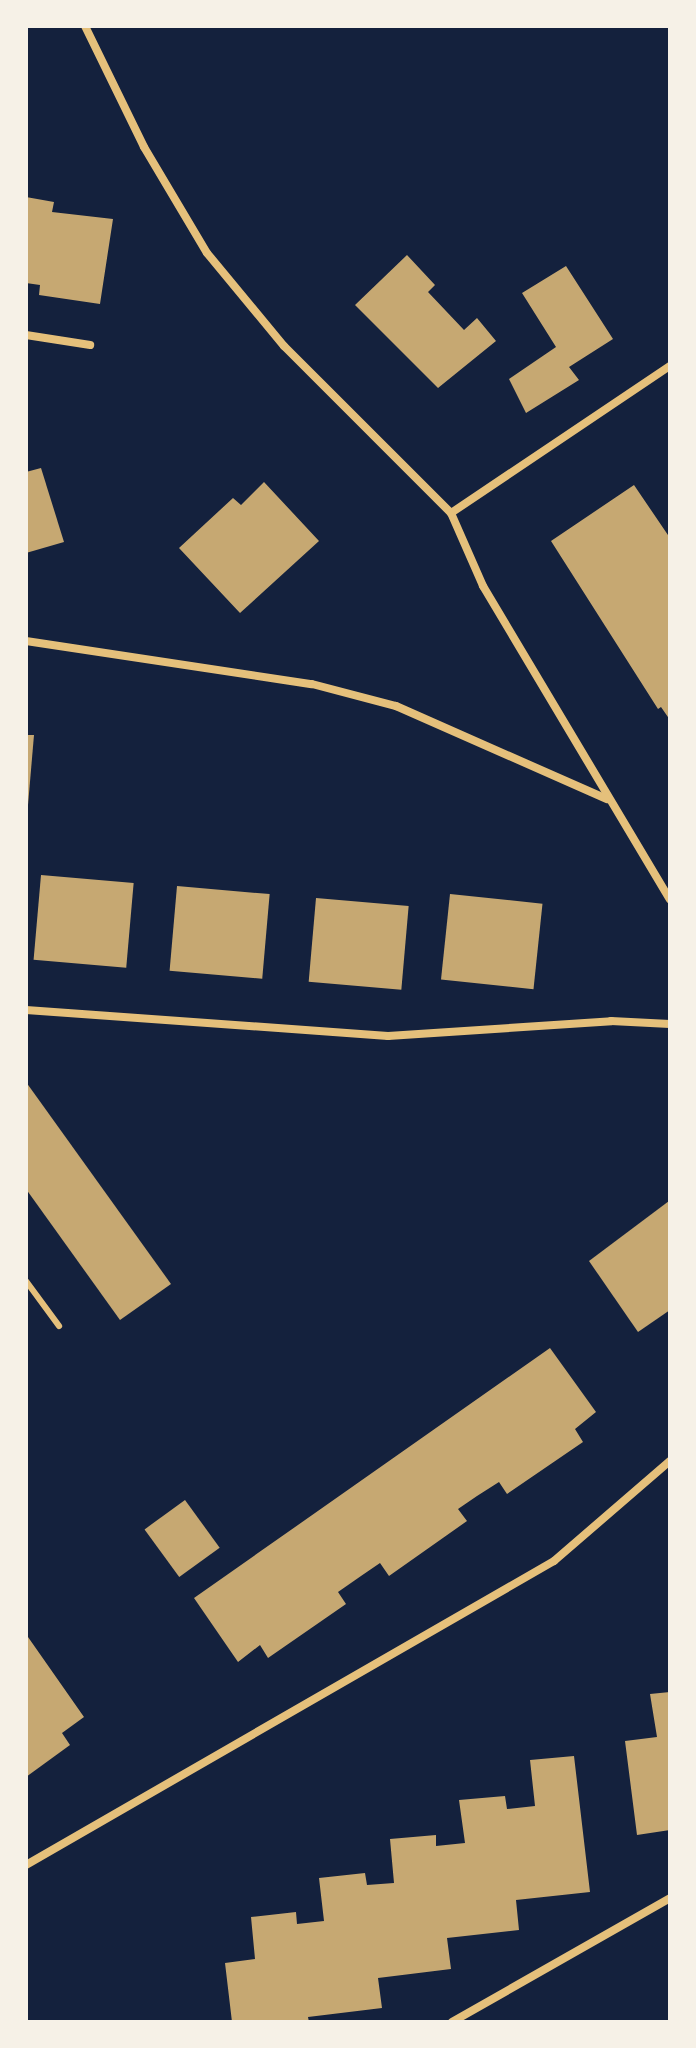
<!DOCTYPE html>
<html>
<head>
<meta charset="utf-8">
<style>
  body { margin:0 }
  #map { position:relative; width:696px; height:2048px; overflow:hidden; background:#14213d; font-family:Helvetica,sans-serif }
  div>[style] { position:absolute }
  .building>* { inset:0; background:#c6a872; transform-origin:0 0 }
  .service>* { height:6px; margin:-3px; padding:0 3px; transform-origin:3px; border-radius:3px; background:#e5c07b }
  .minor>* { height:8px; margin:-4px; padding:0 4px; transform-origin:4px; border-radius:4px; background:#e5c07b }
  span { translate:-50% -50%; white-space:nowrap; text-align:center; line-height:1.15; -webkit-text-stroke:8px #f6f1e7; paint-order:stroke }
  .frame { position:absolute; inset:0; border:28px solid #f6f1e7; pointer-events:none }
</style>
</head>
<body>
<div id="map">
  <div class="building">
    <div style="clip-path:polygon(26px 197px,54px 202px,52px 212px,113px 219px,100px 304px,39px 295px,40px 285px,26px 283px)"></div>
    <div style="clip-path:polygon(407px 255px,435px 285px,428px 292px,464px 330px,477px 318px,496px 341px,438px 388px,355px 305px)"></div>
    <div style="clip-path:polygon(566px 266px,613px 339px,569px 367px,579px 380px,526px 413px,509px 379px,556px 347px,522px 293px)"></div>
    <div style="clip-path:polygon(41px 468px,64px 542px,26px 553px,26px 472px)"></div>
    <div style="clip-path:polygon(264px 482px,319px 541px,240px 613px,179px 548px,233px 498px,241px 505px)"></div>
    <div style="clip-path:polygon(634px 485px,670px 538px,670px 720px,661px 707px,658px 709px,551px 541px)"></div>
    <div style="clip-path:polygon(26px 735px,34px 735px,28px 805px,26px 805px)"></div>
    <div style="left:41px;top:875px;width:93px;height:85px;rotate:5deg"></div>
    <div style="left:177px;top:886px;width:93px;height:85px;rotate:5deg"></div>
    <div style="left:450px;top:894px;width:93px;height:86px;rotate:6deg"></div>
    <div style="left:316px;top:898px;width:93px;height:84px;rotate:5deg"></div>
    <div style="clip-path:polygon(26px 1082px,171px 1284px,120px 1320px,26px 1189px)"></div>
    <div style="clip-path:polygon(669px 1201px,670px 1310px,638px 1332px,589px 1261px)"></div>
    <div style="clip-path:polygon(550px 1348px,596px 1412px,575px 1429px,583px 1442px,507px 1494px,499px 1482px,477px 1496px,458px 1509px,467px 1521px,389px 1576px,380px 1563px,361px 1576px,338px 1592px,346px 1604px,268px 1658px,260px 1645px,238px 1662px,194px 1598px)"></div>
    <div style="left:185px;top:1500px;width:59px;height:50px;rotate:54deg"></div>
    <div style="clip-path:polygon(28px 1637px,84px 1717px,62px 1733px,70px 1745px,26px 1777px)"></div>
    <div style="clip-path:polygon(670px 1692px,670px 1830px,637px 1835px,625px 1741px,657px 1737px,650px 1694px)"></div>
    <div style="clip-path:polygon(574px 1756px,590px 1892px,516px 1900px,519px 1930px,447px 1938px,451px 1969px,378px 1978px,382px 2008px,308px 2017px,309px 2022px,232px 2022px,225px 1963px,255px 1959px,251px 1917px,296px 1912px,297px 1924px,324px 1921px,319px 1878px,365px 1873px,367px 1885px,394px 1883px,390px 1839px,436px 1835px,436px 1846px,465px 1843px,459px 1800px,505px 1796px,507px 1809px,535px 1806px,530px 1760px)"></div>
  </div>
  <div class="service">
    <div style="left:26px;top:1281px;width:56px;rotate:53.7deg"></div>
  </div>
  <div class="minor">
    <div style="left:85px;top:26px;width:135px;rotate:64deg"></div>
    <div style="left:144px;top:147px;width:123px;rotate:59.3deg"></div>
    <div style="left:207px;top:253px;width:121px;rotate:50.4deg"></div>
    <div style="left:284px;top:346px;width:236px;rotate:45deg"></div>
    <div style="left:451px;top:513px;width:80px;rotate:66.3deg"></div>
    <div style="left:483px;top:586px;width:365px;rotate:59.2deg"></div>
    <div style="left:26px;top:335px;width:65px;rotate:8.9deg"></div>
    <div style="left:451px;top:513px;width:264px;rotate:-33.9deg"></div>
    <div style="left:26px;top:641px;width:289px;rotate:8.6deg"></div>
    <div style="left:312px;top:684px;width:87px;rotate:14.7deg"></div>
    <div style="left:396px;top:706px;width:231px;rotate:23.8deg"></div>
    <div style="left:26px;top:1010px;width:363px;rotate:4.1deg"></div>
    <div style="left:388px;top:1036px;width:224px;rotate:-3.8deg"></div>
    <div style="left:611px;top:1021px;width:59px;rotate:2.9deg"></div>
    <div style="left:26px;top:1865px;width:609px;rotate:-29.93deg"></div>
    <div style="left:554px;top:1561px;width:153px;rotate:-40.8deg"></div>
    <div style="left:452px;top:2022px;width:251px;rotate:-29.6deg"></div>
  </div>
  <div class="frame"></div>
</div>
</body>
</html>
